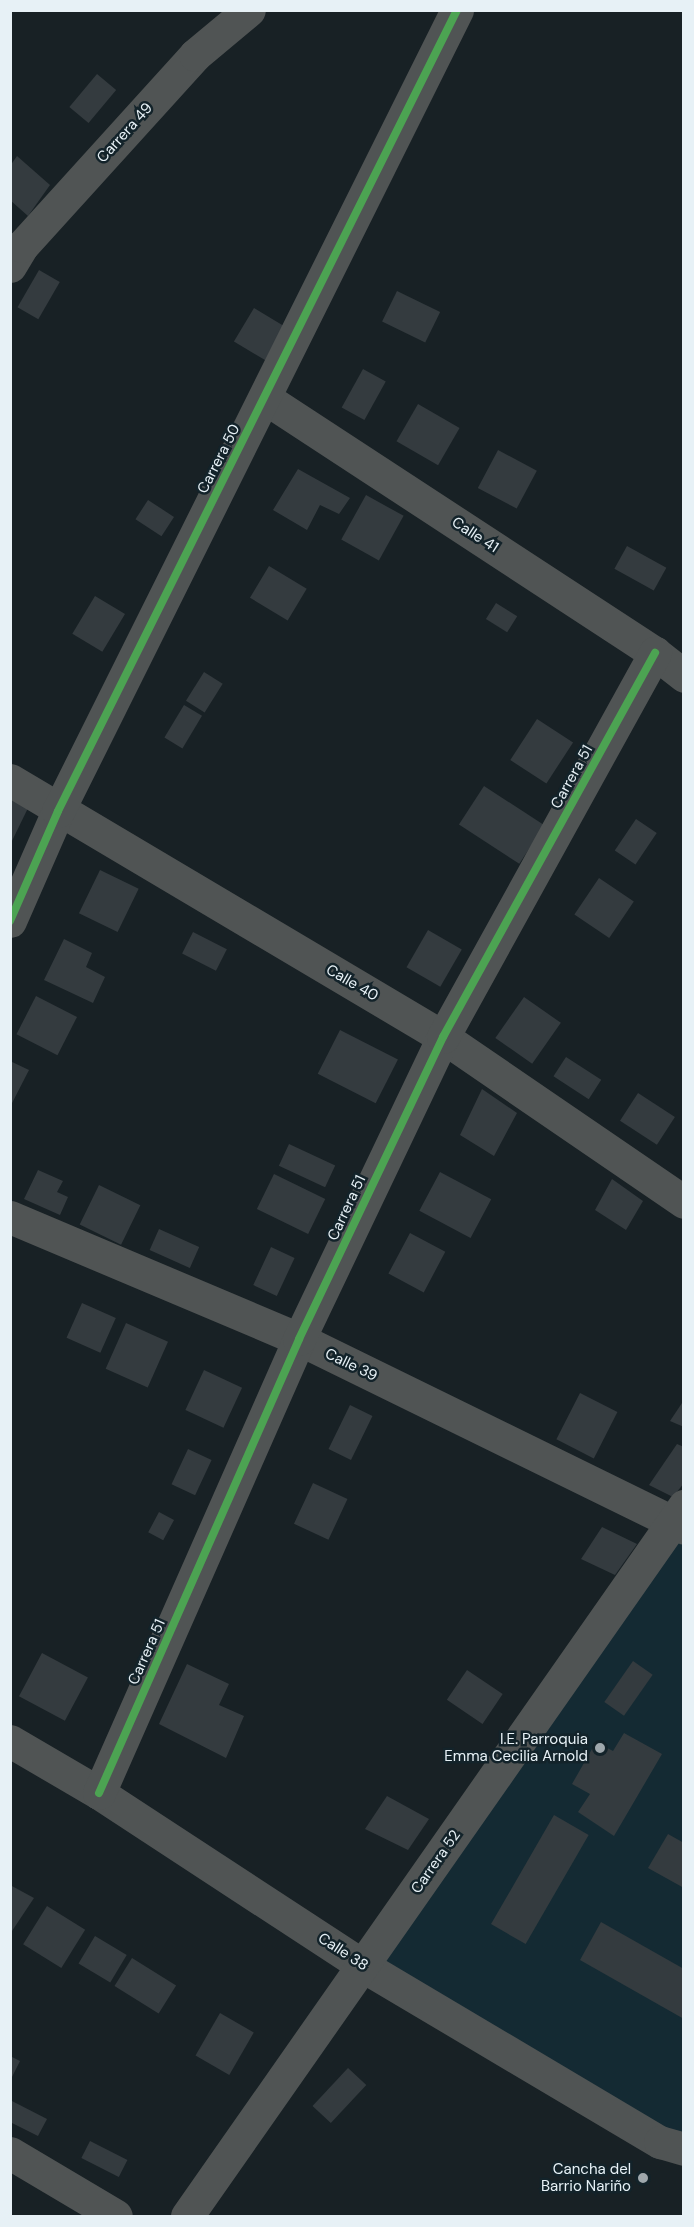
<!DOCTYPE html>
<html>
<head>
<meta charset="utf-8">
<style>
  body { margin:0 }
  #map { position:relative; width:694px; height:2227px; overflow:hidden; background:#182125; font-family:"DM Sans",sans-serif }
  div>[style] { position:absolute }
  .built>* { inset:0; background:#142a33 }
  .building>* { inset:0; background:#343b3f; transform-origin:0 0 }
  .minor>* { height:33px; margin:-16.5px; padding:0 16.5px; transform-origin:16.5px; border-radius:16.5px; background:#505454 }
  .cycleway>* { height:8px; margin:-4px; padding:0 4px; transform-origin:4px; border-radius:4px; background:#4ca352 }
  .dots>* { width:16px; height:16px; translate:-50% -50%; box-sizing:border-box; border:3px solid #13232a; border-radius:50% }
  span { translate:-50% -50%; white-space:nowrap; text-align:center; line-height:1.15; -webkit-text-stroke:5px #13232a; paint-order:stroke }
  .street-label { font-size:15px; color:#e7f1f6 }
  .poi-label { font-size:15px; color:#e7f1f6 }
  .right { translate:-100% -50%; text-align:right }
  .frame { position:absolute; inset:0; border:12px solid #e7f1f6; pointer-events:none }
</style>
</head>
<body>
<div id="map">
  <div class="built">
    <div style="clip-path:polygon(666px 1534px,683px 1541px,683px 2143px,371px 1955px)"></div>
  </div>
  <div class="building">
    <div style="left:97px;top:74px;width:25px;height:43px;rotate:40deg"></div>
    <div style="clip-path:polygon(17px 156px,50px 185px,28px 216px,10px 200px,10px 166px)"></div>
    <div style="left:39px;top:270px;width:24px;height:43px;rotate:30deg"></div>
    <div style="left:397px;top:291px;width:48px;height:34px;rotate:26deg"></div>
    <div style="left:254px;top:308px;width:45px;height:39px;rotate:31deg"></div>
    <div style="left:363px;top:369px;width:26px;height:44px;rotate:29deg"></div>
    <div style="left:418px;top:404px;width:48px;height:43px;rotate:30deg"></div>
    <div style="left:498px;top:450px;width:44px;height:43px;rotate:28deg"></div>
    <div style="clip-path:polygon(298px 469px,350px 498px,339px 514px,320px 505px,307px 530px,273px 510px)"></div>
    <div style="left:366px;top:495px;width:43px;height:51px;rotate:29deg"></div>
    <div style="left:148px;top:500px;width:31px;height:23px;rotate:33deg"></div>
    <div style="left:627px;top:546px;width:45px;height:26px;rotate:29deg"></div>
    <div style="left:269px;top:566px;width:44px;height:37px;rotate:31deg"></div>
    <div style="left:95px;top:596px;width:35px;height:44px;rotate:31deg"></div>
    <div style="left:496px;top:603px;width:25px;height:19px;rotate:32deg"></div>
    <div style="left:204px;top:672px;width:22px;height:34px;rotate:32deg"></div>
    <div style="left:184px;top:705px;width:21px;height:38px;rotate:31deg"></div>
    <div style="left:537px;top:719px;width:43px;height:49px;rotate:33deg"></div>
    <div style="left:484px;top:786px;width:72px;height:46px;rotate:33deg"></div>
    <div style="clip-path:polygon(10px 795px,29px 806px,10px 845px)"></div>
    <div style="left:636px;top:819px;width:25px;height:38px;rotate:34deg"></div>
    <div style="left:100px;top:870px;width:43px;height:48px;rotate:26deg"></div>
    <div style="left:599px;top:878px;width:42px;height:44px;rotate:34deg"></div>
    <div style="left:428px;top:930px;width:39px;height:43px;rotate:30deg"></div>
    <div style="left:193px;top:932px;width:38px;height:24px;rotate:27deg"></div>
    <div style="clip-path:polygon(64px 939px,92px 953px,86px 967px,105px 977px,93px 1003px,44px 980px)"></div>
    <div style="left:36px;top:996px;width:46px;height:43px;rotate:27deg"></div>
    <div style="left:524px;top:997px;width:45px;height:50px;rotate:35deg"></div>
    <div style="left:340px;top:1030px;width:65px;height:49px;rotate:27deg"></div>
    <div style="left:566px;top:1057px;width:42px;height:23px;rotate:33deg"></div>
    <div style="clip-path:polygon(10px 1061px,29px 1070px,10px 1107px)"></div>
    <div style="clip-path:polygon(482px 1089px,517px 1113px,494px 1156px,460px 1135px)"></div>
    <div style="left:638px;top:1093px;width:44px;height:33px;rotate:33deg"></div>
    <div style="left:289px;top:1144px;width:51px;height:24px;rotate:25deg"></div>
    <div style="clip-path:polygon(38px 1170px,63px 1181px,57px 1192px,68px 1197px,60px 1215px,24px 1199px)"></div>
    <div style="left:440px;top:1172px;width:58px;height:44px;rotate:28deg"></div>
    <div style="left:274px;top:1174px;width:57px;height:39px;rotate:26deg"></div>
    <div style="clip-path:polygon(612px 1179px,643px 1201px,626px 1230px,595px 1210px)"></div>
    <div style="left:99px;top:1185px;width:46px;height:44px;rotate:26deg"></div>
    <div style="left:159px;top:1229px;width:44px;height:23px;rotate:24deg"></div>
    <div style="left:410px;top:1233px;width:40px;height:46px;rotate:28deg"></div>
    <div style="left:271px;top:1247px;width:26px;height:42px;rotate:25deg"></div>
    <div style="left:82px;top:1303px;width:37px;height:38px;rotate:24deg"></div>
    <div style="left:126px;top:1323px;width:46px;height:50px;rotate:24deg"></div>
    <div style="left:204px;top:1370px;width:42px;height:44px;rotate:25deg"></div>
    <div style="left:580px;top:1393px;width:42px;height:52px;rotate:27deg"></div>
    <div style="clip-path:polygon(684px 1400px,684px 1427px,670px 1421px)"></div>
    <div style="left:350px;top:1405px;width:25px;height:49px;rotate:26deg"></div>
    <div style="clip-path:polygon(677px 1444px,684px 1447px,684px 1483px,673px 1497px,649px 1485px)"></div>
    <div style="left:188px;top:1449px;width:26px;height:39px;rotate:25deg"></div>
    <div style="left:313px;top:1483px;width:38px;height:45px;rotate:25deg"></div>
    <div style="left:159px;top:1512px;width:17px;height:23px;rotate:28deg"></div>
    <div style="clip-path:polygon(602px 1527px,637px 1544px,615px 1575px,581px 1559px)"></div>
    <div style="left:42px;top:1653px;width:52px;height:49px;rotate:28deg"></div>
    <div style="left:633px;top:1661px;width:24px;height:50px;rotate:35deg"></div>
    <div style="clip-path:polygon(187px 1664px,229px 1684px,219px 1705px,244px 1716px,226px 1758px,159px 1724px)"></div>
    <div style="left:467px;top:1670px;width:43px;height:36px;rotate:34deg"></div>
    <div style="clip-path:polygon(624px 1733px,662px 1754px,614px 1836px,578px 1812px,590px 1794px,572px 1784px,596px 1742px,613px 1751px)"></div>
    <div style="clip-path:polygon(387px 1796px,429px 1819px,408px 1850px,365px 1829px)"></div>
    <div style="left:554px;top:1815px;width:40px;height:126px;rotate:30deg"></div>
    <div style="clip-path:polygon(668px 1834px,684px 1843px,684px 1888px,648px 1868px)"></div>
    <div style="clip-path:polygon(10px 1885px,34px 1898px,10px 1934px)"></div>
    <div style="left:47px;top:1906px;width:45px;height:45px;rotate:32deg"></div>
    <div style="clip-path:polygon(601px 1922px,684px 1969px,684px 2019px,580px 1960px)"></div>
    <div style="left:95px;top:1936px;width:37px;height:32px;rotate:31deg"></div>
    <div style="left:132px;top:1958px;width:52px;height:33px;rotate:32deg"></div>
    <div style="left:220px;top:2013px;width:39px;height:49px;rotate:30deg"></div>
    <div style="clip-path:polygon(10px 2056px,20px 2061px,10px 2081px)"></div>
    <div style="left:348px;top:2068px;width:25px;height:52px;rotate:43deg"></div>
    <div style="clip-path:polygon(10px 2100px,47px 2119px,38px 2136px,10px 2122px)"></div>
    <div style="left:90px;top:2141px;width:42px;height:19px;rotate:27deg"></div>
  </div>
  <div class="minor">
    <div style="left:10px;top:266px;width:23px;rotate:-59deg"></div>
    <div style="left:22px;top:246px;width:258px;rotate:-47.8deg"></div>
    <div style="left:195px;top:55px;width:70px;rotate:-39.8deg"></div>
    <div style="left:265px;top:398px;width:466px;rotate:33.2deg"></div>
    <div style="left:655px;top:653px;width:37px;rotate:38deg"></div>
    <div style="left:10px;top:780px;width:504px;rotate:30.69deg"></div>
    <div style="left:443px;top:1037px;width:292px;rotate:34.4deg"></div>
    <div style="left:10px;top:921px;width:120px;rotate:-66.4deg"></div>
    <div style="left:58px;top:811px;width:895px;rotate:-63.52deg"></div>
    <div style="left:10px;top:1217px;width:314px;rotate:22.9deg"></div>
    <div style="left:299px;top:1339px;width:429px;rotate:26.1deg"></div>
    <div style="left:10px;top:1741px;width:103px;rotate:30.3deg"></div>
    <div style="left:99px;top:1793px;width:316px;rotate:33.2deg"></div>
    <div style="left:363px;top:1966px;width:345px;rotate:30.7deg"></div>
    <div style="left:660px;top:2142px;width:25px;rotate:16deg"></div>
    <div style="left:99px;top:1793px;width:496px;rotate:-66.2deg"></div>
    <div style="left:299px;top:1339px;width:335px;rotate:-64.5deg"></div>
    <div style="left:443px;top:1037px;width:439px;rotate:-61.1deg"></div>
    <div style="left:10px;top:2153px;width:123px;rotate:30.7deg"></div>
    <div style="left:187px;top:2216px;width:867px;rotate:-55.01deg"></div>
  </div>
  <div class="cycleway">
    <div style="left:10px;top:921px;width:120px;rotate:-66.4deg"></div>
    <div style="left:58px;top:811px;width:895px;rotate:-63.52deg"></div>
    <div style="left:99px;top:1793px;width:496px;rotate:-66.2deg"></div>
    <div style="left:299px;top:1339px;width:335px;rotate:-64.5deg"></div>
    <div style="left:443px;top:1037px;width:439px;rotate:-61.1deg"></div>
  </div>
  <div class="dots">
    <div style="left:600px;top:1748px;background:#9fa8ad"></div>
    <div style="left:643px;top:2178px;background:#9fa8ad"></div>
  </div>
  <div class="street-label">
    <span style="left:125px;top:133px;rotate:-48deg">Carrera 49</span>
    <span style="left:219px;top:459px;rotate:-63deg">Carrera 50</span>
    <span style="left:475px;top:535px;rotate:33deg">Calle 41</span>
    <span style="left:572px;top:777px;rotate:-61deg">Carrera 51</span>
    <span style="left:352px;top:983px;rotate:30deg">Calle 40</span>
    <span style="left:347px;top:1208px;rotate:-65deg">Carrera 51</span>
    <span style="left:351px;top:1365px;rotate:26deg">Calle 39</span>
    <span style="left:147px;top:1652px;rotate:-66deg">Carrera 51</span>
    <span style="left:436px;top:1862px;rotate:-55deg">Carrera 52</span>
    <span style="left:343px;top:1952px;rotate:33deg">Calle 38</span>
  </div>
  <div class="poi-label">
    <span class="right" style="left:588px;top:1748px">I.E. Parroquia<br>Emma Cecilia Arnold</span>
    <span class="right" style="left:631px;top:2178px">Cancha del<br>Barrio Nariño</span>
  </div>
  <div class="frame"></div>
</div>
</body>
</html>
